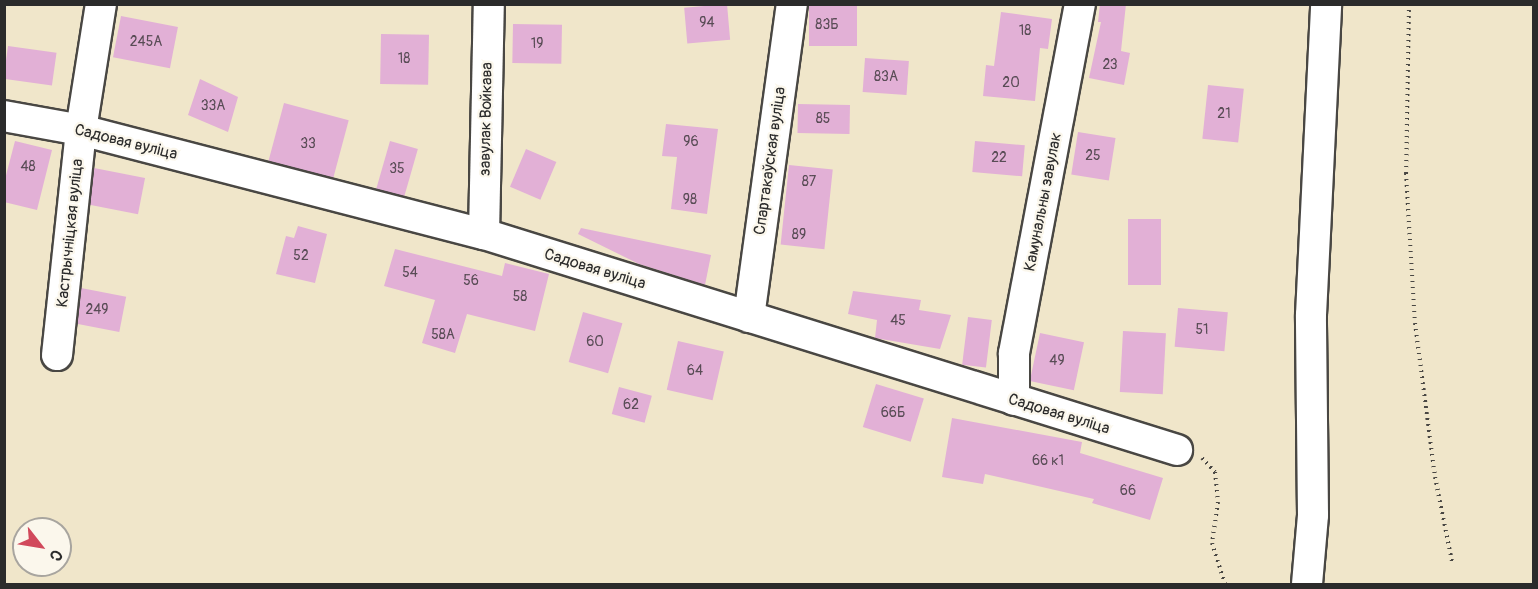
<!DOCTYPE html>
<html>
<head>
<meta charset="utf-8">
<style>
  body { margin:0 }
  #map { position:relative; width:1538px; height:589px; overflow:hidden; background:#f0e6ca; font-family:Pangolin,sans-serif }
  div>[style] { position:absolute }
  .building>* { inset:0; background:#e2b0d6; transform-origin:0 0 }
  .path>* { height:4px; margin-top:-2px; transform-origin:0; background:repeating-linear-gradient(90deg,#494743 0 1.5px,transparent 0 6px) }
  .roads { filter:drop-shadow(2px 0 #494743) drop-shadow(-2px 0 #494743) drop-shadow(0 2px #494743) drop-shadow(0 -2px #494743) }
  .minor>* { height:30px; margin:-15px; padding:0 15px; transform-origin:15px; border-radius:15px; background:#fff }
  span { translate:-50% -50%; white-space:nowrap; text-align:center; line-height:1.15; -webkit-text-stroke:4.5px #fbf7ec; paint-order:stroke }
  .number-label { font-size:14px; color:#594c56 }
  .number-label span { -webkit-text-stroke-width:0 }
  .street-label { font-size:16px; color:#2b2b2b }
  .frame { position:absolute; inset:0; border:6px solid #2b2b2b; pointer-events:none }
  .north { position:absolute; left:12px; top:517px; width:60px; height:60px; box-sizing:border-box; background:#fbf7ec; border:2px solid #a8a59f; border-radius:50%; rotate:121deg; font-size:16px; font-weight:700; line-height:24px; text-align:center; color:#2b2b2b }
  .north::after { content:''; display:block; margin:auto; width:21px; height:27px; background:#d1495b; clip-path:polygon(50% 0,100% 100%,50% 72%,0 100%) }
</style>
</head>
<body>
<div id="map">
  <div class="building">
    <div style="left:727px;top:4px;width:36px;height:43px;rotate:85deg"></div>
    <div style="left:809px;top:4px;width:48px;height:42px"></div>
    <div style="clip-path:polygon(1100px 4px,1126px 4px,1121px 51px,1130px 53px,1124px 85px,1089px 78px,1101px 22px,1098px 22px)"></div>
    <div style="clip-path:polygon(1001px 12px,1052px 19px,1048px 49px,1040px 48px,1035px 101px,983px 96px,986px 65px,994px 66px)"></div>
    <div style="left:121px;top:16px;width:58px;height:42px;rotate:11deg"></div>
    <div style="left:513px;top:24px;width:49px;height:39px;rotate:1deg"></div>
    <div style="left:381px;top:34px;width:48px;height:50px;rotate:1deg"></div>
    <div style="left:8px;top:46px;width:49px;height:33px;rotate:8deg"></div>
    <div style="left:865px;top:58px;width:44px;height:34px;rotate:4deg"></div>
    <div style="clip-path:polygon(200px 79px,238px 97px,228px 132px,188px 115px)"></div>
    <div style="left:1208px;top:85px;width:36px;height:54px;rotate:6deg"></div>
    <div style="left:284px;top:103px;width:67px;height:60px;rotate:15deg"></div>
    <div style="left:798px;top:104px;width:52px;height:29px;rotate:1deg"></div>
    <div style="clip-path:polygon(666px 124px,718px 129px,707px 214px,671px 209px,677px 157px,662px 156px)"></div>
    <div style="left:1078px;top:132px;width:38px;height:43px;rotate:9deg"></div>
    <div style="clip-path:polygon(15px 141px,52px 150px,37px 210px,4px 202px,4px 183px)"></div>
    <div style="left:390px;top:141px;width:29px;height:50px;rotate:16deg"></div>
    <div style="left:975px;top:141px;width:50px;height:31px;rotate:5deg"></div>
    <div style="left:526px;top:149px;width:33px;height:41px;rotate:23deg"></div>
    <div style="left:789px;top:165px;width:44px;height:80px;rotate:6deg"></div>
    <div style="left:94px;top:168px;width:52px;height:37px;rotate:11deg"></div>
    <div style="left:1128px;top:219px;width:33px;height:66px"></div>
    <div style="clip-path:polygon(298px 226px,327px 234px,315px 283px,276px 274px,286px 236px,294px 238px)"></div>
    <div style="clip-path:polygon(581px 228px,711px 255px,705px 285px,639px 264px,578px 234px)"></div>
    <div style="clip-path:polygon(395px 249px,502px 276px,505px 263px,549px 274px,535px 331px,467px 314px,455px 353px,422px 343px,435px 300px,384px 286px)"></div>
    <div style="left:81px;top:288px;width:46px;height:36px;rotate:11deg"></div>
    <div style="clip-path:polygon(853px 291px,921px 300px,919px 310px,951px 315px,940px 349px,875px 338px,877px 320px,848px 314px)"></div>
    <div style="left:1178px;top:308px;width:50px;height:39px;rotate:5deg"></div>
    <div style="left:583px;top:312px;width:41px;height:52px;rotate:16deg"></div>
    <div style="left:968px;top:317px;width:24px;height:48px;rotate:7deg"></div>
    <div style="left:1123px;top:331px;width:43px;height:61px;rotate:3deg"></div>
    <div style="left:1040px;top:333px;width:45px;height:49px;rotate:12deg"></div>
    <div style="left:678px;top:341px;width:47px;height:50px;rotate:13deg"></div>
    <div style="left:876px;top:384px;width:50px;height:45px;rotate:17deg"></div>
    <div style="left:619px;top:387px;width:34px;height:28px;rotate:15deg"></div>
    <div style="clip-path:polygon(952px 418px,1082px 442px,1080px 453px,1163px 478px,1150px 520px,1092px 503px,1094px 499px,985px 474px,983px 484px,942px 477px)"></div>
  </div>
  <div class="path">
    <div style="left:1409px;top:4px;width:169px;rotate:91deg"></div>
    <div style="left:1406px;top:173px;width:150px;rotate:86.6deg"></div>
    <div style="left:1415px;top:323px;width:155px;rotate:82.6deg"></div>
    <div style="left:1435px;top:477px;width:86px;rotate:78.6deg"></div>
    <div style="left:1202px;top:458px;width:19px;rotate:47deg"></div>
    <div style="left:1215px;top:472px;width:30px;rotate:84deg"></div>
    <div style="left:1218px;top:502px;width:41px;rotate:98.3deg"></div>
    <div style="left:1212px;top:543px;width:43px;rotate:72.4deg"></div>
  </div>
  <div class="roads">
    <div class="minor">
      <div style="left:4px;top:116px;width:78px;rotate:10.3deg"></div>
      <div style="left:81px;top:130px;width:416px;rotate:14.5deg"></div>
      <div style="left:484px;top:234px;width:726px;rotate:17.31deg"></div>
      <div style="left:484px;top:234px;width:230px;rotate:-88.8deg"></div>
      <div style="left:749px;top:317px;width:316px;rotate:-82.2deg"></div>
      <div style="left:57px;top:355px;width:226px;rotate:-83.9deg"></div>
      <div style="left:81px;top:130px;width:128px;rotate:-81deg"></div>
      <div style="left:1014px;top:400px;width:47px;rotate:-90deg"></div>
      <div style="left:1014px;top:353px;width:355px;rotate:-79.3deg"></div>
      <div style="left:1307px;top:584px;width:69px;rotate:-85deg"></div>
      <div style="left:1313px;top:515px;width:200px;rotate:-90.6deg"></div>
      <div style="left:1311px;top:315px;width:311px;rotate:-87.2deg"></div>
    </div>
  </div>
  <div class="number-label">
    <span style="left:707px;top:23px">94</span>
    <span style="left:827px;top:25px">83Б</span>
    <span style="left:1025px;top:31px">18</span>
    <span style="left:146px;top:42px">245А</span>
    <span style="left:537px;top:44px">19</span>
    <span style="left:404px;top:59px">18</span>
    <span style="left:1110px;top:65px">23</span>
    <span style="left:886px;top:77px">83А</span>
    <span style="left:1011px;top:83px">20</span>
    <span style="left:213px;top:106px">33А</span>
    <span style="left:1224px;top:114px">21</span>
    <span style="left:823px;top:119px">85</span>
    <span style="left:691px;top:142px">96</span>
    <span style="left:308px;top:144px">33</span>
    <span style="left:1093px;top:156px">25</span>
    <span style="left:999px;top:158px">22</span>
    <span style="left:28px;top:167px">48</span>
    <span style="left:397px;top:169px">35</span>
    <span style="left:809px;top:182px">87</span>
    <span style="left:690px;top:200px">98</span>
    <span style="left:799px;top:235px">89</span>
    <span style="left:301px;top:256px">52</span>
    <span style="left:410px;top:273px">54</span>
    <span style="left:471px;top:281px">56</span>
    <span style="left:520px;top:297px">58</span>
    <span style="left:97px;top:310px">249</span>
    <span style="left:898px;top:321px">45</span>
    <span style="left:1202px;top:330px">51</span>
    <span style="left:443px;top:335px">58А</span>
    <span style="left:595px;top:342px">60</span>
    <span style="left:1057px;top:361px">49</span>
    <span style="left:695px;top:371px">64</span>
    <span style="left:631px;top:405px">62</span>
    <span style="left:893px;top:413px">66Б</span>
    <span style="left:1048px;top:461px">66 к1</span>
    <span style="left:1128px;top:491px">66</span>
  </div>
  <div class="street-label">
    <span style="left:486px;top:119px;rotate:-89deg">завулак Войкава</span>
    <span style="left:126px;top:142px;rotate:14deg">Садовая вуліца</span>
    <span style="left:770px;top:161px;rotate:-82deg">Спартакаўская вуліца</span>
    <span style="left:1043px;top:202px;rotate:-79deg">Камунальны завулак</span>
    <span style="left:70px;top:233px;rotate:-84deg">Кастрычніцкая вуліца</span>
    <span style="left:595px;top:269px;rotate:17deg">Садовая вуліца</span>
    <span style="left:1059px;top:414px;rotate:17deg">Садовая вуліца</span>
  </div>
  <div class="frame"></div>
  <div class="north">С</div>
</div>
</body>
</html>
